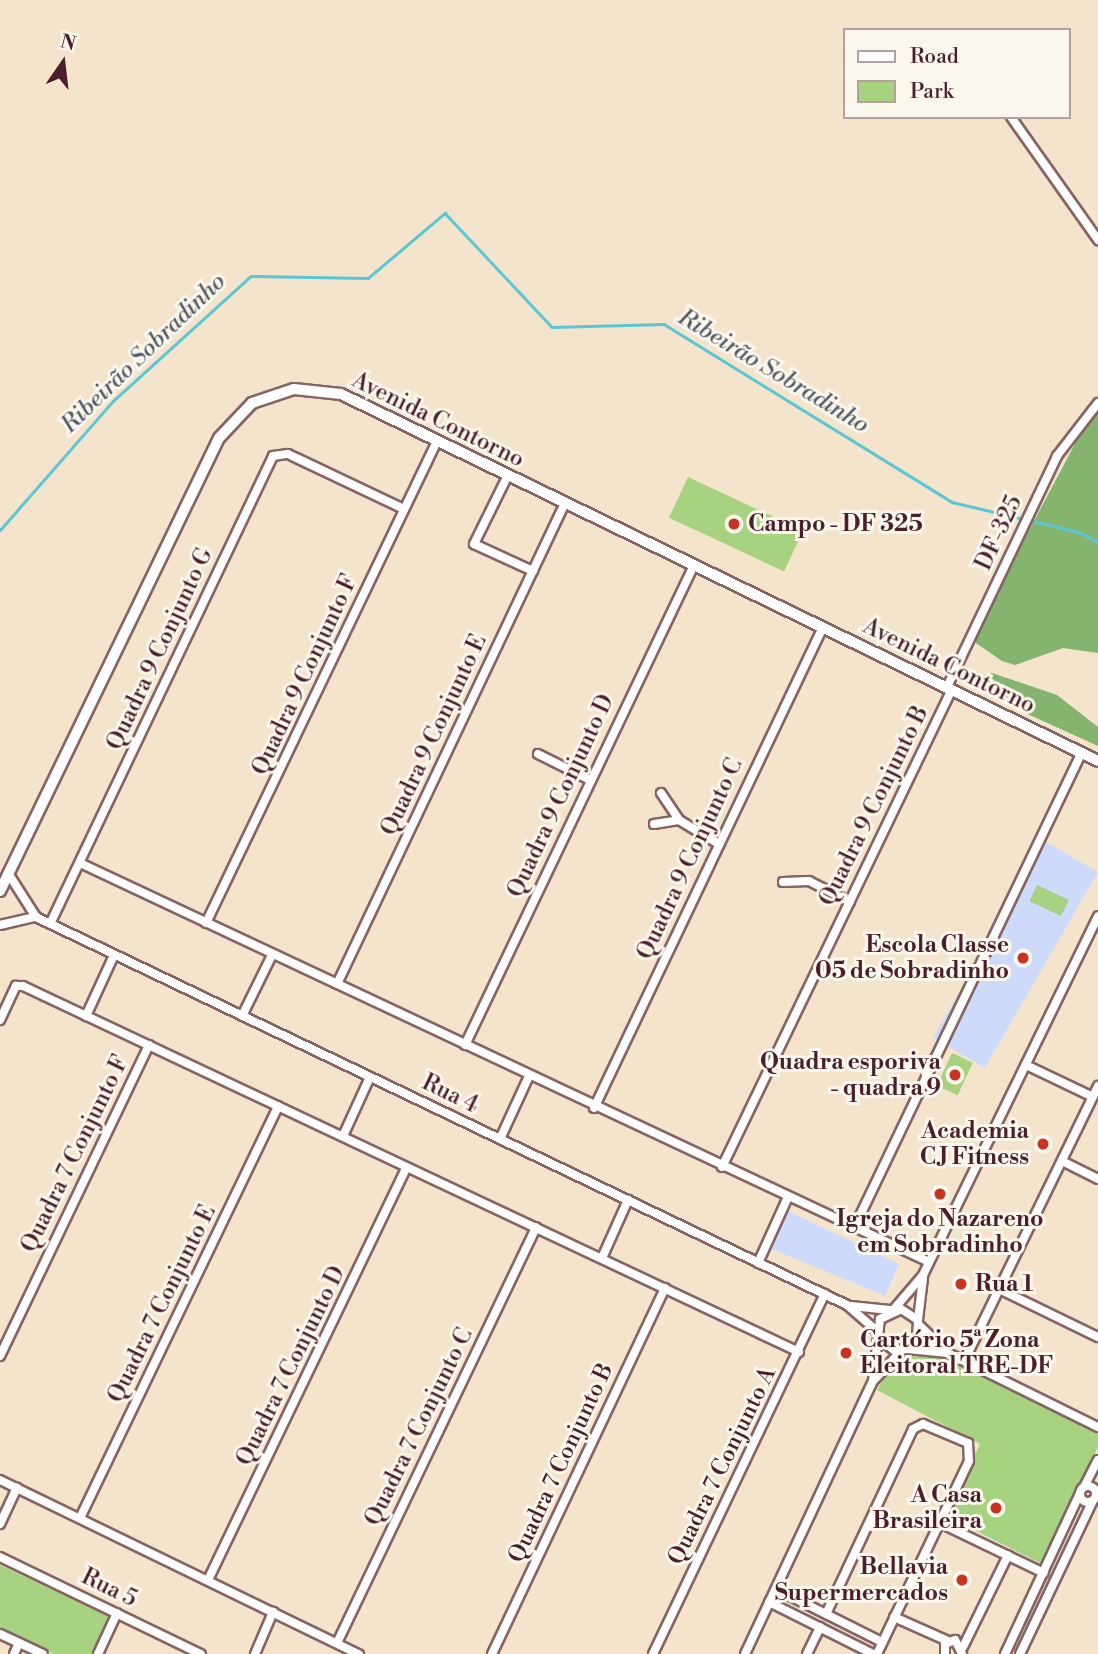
<!DOCTYPE html>
<html>
<head>
<meta charset="utf-8">
<style>
  body { margin:0 }
  #map { position:relative; width:1098px; height:1654px; overflow:hidden; background:#f5e4cc; font-family:"Libre Bodoni",serif }
  div>[style] { position:absolute }
  .built>* { inset:0; background:#cedafa; transform-origin:0 0 }
  .green>* { inset:0; background:#a7d27f; transform-origin:0 0 }
  .forest>* { inset:0; background:#85b46e }
  .stream>* { height:2.5px; margin:-1.25px; padding:0 1.25px; transform-origin:1.25px; border-radius:1.25px; background:#5bc6d4 }
  .roads { filter:drop-shadow(2px 0 #866463) drop-shadow(-2px 0 #866463) drop-shadow(0 2px #866463) drop-shadow(0 -2px #866463) }
  .minor>* { height:8px; margin:-4px; padding:0 4px; transform-origin:4px; border-radius:4px; background:#fff }
  .minor>.ring { margin:-4px; padding:0; box-sizing:content-box; background:none; border:8px solid #fff; border-radius:50% }
  .major>* { height:10px; margin:-5px; padding:0 5px; transform-origin:5px; border-radius:5px; background:#fff }
  .dots>* { width:19px; height:19px; translate:-50% -50%; box-sizing:border-box; border:4px solid #fbf7ec; border-radius:50% }
  span { translate:-50% -50%; white-space:nowrap; text-align:center; line-height:1.15; -webkit-text-stroke:6px #fbf7ec; paint-order:stroke }
  .street-label { font-size:23px; color:#4a1f2b }
  .poi-label { font-size:23px; color:#4a1f2b; font-weight:700 }
  .left { translate:0 -50%; text-align:left }
  .right { translate:-100% -50%; text-align:right }
  .water-label { font-size:24px; color:#505966; font-style:italic }
  .legend { position:absolute; left:843px; top:28px; width:228px; height:91px; box-sizing:border-box; background:#fbf7ec; border:2px solid #b4a19f; margin:0; padding:9px 12px; list-style:none; font-size:21px; color:#4a1f2b }
  .legend li { display:flex; align-items:center; gap:14px; height:35px }
  .legend b { width:35px; border:2px solid #b4a19f }
  .north { position:absolute; left:28px; top:28px; width:70px; height:70px; -webkit-text-stroke:5px #fbf7ec; paint-order:stroke; rotate:14deg; font-size:19px; font-weight:700; line-height:28px; text-align:center; color:#4a1f2b }
  .north::after { content:''; display:block; margin:auto; width:24px; height:32px; background:#4a1f2b; clip-path:polygon(50% 0,100% 100%,50% 72%,0 100%) }
</style>
</head>
<body>
<div id="map">
  <div class="built">
    <div style="left:1046px;top:842px;width:60px;height:226px;rotate:30deg"></div>
    <div style="clip-path:polygon(786px 1210px,899px 1264px,885px 1296px,769px 1248px)"></div>
  </div>
  <div class="green">
    <div style="left:688px;top:477px;width:127px;height:45px;rotate:25deg"></div>
    <div style="left:1037px;top:885px;width:35px;height:18px;rotate:25deg"></div>
    <div style="left:952px;top:1053px;width:23px;height:36px;rotate:25deg"></div>
    <div style="clip-path:polygon(908px 1352px,944px 1353px,1098px 1432px,1098px 1447px,1042px 1564px,946px 1516px,980px 1444px,877px 1390px,893px 1362px)"></div>
    <div style="clip-path:polygon(0 1565px,111px 1617px,93px 1654px,54px 1654px,0 1629px)"></div>
  </div>
  <div class="forest">
    <div style="clip-path:polygon(1098px 412px,1098px 653px,1063px 648px,1015px 665px,1002px 661px,973px 641px,976px 630px,1085px 425px)"></div>
    <div style="clip-path:polygon(992px 673px,1057px 695px,1098px 727px,1098px 746px,997px 700px,978px 684px,978px 677px)"></div>
  </div>
  <div class="stream">
    <div style="left:0;top:530px;width:171px;rotate:-48.8deg"></div>
    <div style="left:113px;top:401px;width:186px;rotate:-42.2deg"></div>
    <div style="left:251px;top:276px;width:117px;rotate:1deg"></div>
    <div style="left:368px;top:278px;width:101px;rotate:-40.2deg"></div>
    <div style="left:445px;top:213px;width:156px;rotate:46.8deg"></div>
    <div style="left:552px;top:327px;width:112px;rotate:-1.5deg"></div>
    <div style="left:664px;top:324px;width:339px;rotate:31.7deg"></div>
    <div style="left:952px;top:502px;width:130px;rotate:13.3deg"></div>
    <div style="left:1079px;top:532px;width:21px;rotate:28deg"></div>
  </div>
  <div class="roads">
    <div class="minor">
      <div style="left:1011px;top:117px;width:151px;rotate:54.7deg"></div>
      <div style="left:508px;top:475px;width:77px;rotate:116.2deg"></div>
      <div style="left:474px;top:544px;width:65px;rotate:24.6deg"></div>
      <div style="left:947px;top:687px;width:256px;rotate:-64.5deg"></div>
      <div style="left:1057px;top:456px;width:67px;rotate:-52.3deg"></div>
      <div style="left:538px;top:754px;width:58px;rotate:26.6deg"></div>
      <div style="left:661px;top:793px;width:32px;rotate:56deg"></div>
      <div style="left:679px;top:820px;width:47px;rotate:31deg"></div>
      <div style="left:654px;top:824px;width:25px;rotate:-9deg"></div>
      <div style="left:80px;top:863px;width:938px;rotate:25.17deg"></div>
      <div style="left:8px;top:873px;width:52px;rotate:57.5deg"></div>
      <div style="left:36px;top:917px;width:899px;rotate:25.57deg"></div>
      <div style="left:847px;top:1305px;width:40px;rotate:41deg"></div>
      <div style="left:783px;top:882px;width:26px;rotate:-2deg"></div>
      <div style="left:809px;top:881px;width:46px;rotate:27.1deg"></div>
      <div style="left:206px;top:923px;width:534px;rotate:-64.39deg"></div>
      <div style="left:50px;top:924px;width:518px;rotate:-64.52deg"></div>
      <div style="left:273px;top:456px;width:15px;rotate:-8deg"></div>
      <div style="left:288px;top:454px;width:128px;rotate:25.4deg"></div>
      <div style="left:0;top:925px;width:37px;rotate:-13deg"></div>
      <div style="left:337px;top:984px;width:532px;rotate:-64.64deg"></div>
      <div style="left:86px;top:1016px;width:67px;rotate:-65.3deg"></div>
      <div style="left:242px;top:1016px;width:68px;rotate:-63.8deg"></div>
      <div style="left:0;top:1020px;width:38px;rotate:-65deg"></div>
      <div style="left:16px;top:986px;width:7px"></div>
      <div style="left:23px;top:986px;width:858px;rotate:25.25deg"></div>
      <div style="left:465px;top:1045px;width:532px;rotate:-64.49deg"></div>
      <div style="left:1026px;top:1065px;width:74px;rotate:25.5deg"></div>
      <div style="left:594px;top:1108px;width:533px;rotate:-64.54deg"></div>
      <div style="left:343px;top:1136px;width:65px;rotate:-65.4deg"></div>
      <div style="left:500px;top:1139px;width:69px;rotate:-65.3deg"></div>
      <div style="left:1062px;top:1161px;width:40px;rotate:26.6deg"></div>
      <div style="left:722px;top:1167px;width:530px;rotate:-64.3deg"></div>
      <div style="left:854px;top:1228px;width:528px;rotate:-64.41deg"></div>
      <div style="left:602px;top:1258px;width:64px;rotate:-65.9deg"></div>
      <div style="left:758px;top:1263px;width:70px;rotate:-65.6deg"></div>
      <div style="left:999px;top:1289px;width:110px;rotate:25.9deg"></div>
      <div style="left:851px;top:1306px;width:39px;rotate:6deg"></div>
      <div style="left:894px;top:1309px;width:45px;rotate:-49.5deg"></div>
      <div style="left:923px;top:1275px;width:399px;rotate:-64deg"></div>
      <div style="left:918px;top:1320px;width:42px;rotate:-83.2deg"></div>
      <div style="left:920px;top:1326px;width:39px;rotate:44deg"></div>
      <div style="left:948px;top:1353px;width:167px;rotate:26.3deg"></div>
      <div style="left:908px;top:1349px;width:40px;rotate:5.7deg"></div>
      <div style="left:0;top:1356px;width:345px;rotate:-64.4deg"></div>
      <div style="left:964px;top:1361px;width:306px;rotate:-64deg"></div>
      <div style="left:875px;top:1379px;width:38px;rotate:-47deg"></div>
      <div style="left:0;top:1480px;width:399px;rotate:25.9deg"></div>
      <div class="ring" style="left:1080px;top:1486px;width:8px;height:8px"></div>
      <div style="left:1084px;top:1487px;width:30px;rotate:-63deg"></div>
      <div style="left:80px;top:1518px;width:457px;rotate:-64.3deg"></div>
      <div style="left:940px;top:1523px;width:115px;rotate:25.7deg"></div>
      <div style="left:0;top:1524px;width:40px;rotate:-65deg"></div>
      <div style="left:0;top:1557px;width:223px;rotate:25.8deg"></div>
      <div style="left:208px;top:1580px;width:458px;rotate:-64.3deg"></div>
      <div style="left:776px;top:1589px;width:119px;rotate:26.6deg"></div>
      <div style="left:769px;top:1602px;width:116px;rotate:26.6deg"></div>
      <div style="left:826px;top:1614px;width:204px;rotate:-64.8deg"></div>
      <div style="left:913px;top:1429px;width:11px;rotate:-27deg"></div>
      <div style="left:923px;top:1424px;width:49px;rotate:22.9deg"></div>
      <div style="left:968px;top:1443px;width:18px;rotate:87deg"></div>
      <div style="left:969px;top:1461px;width:214px;rotate:115.5deg"></div>
      <div style="left:894px;top:1617px;width:59px;rotate:24deg"></div>
      <div style="left:0;top:1634px;width:47px;rotate:24.9deg"></div>
      <div style="left:337px;top:1643px;width:461px;rotate:-64.4deg"></div>
      <div style="left:963px;top:1647px;width:102px;rotate:-63.9deg"></div>
      <div style="left:14px;top:1654px;width:12px;rotate:-66deg"></div>
      <div style="left:98px;top:1654px;width:45px;rotate:-65.1deg"></div>
      <div style="left:255px;top:1654px;width:46px;rotate:-66.8deg"></div>
      <div style="left:492px;top:1654px;width:405px;rotate:-64.7deg"></div>
      <div style="left:653px;top:1654px;width:399px;rotate:-64.5deg"></div>
      <div style="left:745px;top:1654px;width:302px;rotate:-64.9deg"></div>
      <div style="left:873px;top:1381px;width:62px;rotate:-83.6deg"></div>
      <div style="left:880px;top:1319px;width:23px;rotate:-25deg"></div>
      <div style="left:901px;top:1309px;width:20px;rotate:33deg"></div>
      <div style="left:918px;top:1320px;width:19px;rotate:93deg"></div>
      <div style="left:917px;top:1339px;width:13px;rotate:132deg"></div>
      <div style="left:908px;top:1349px;width:14px;rotate:176deg"></div>
      <div style="left:894px;top:1350px;width:17px;rotate:-144deg"></div>
      <div style="left:807px;top:1654px;width:30px;rotate:-64deg"></div>
      <div style="left:945px;top:1654px;width:10px;rotate:-90deg"></div>
      <div style="left:945px;top:1644px;width:11px;rotate:-22deg"></div>
      <div style="left:955px;top:1640px;width:16px;rotate:63deg"></div>
      <div style="left:1005px;top:1654px;width:178px;rotate:-65deg"></div>
      <div style="left:1020px;top:1654px;width:170px;rotate:-64.6deg"></div>
    </div>
    <div class="major">
      <div style="left:0;top:891px;width:503px;rotate:-64.2deg"></div>
      <div style="left:219px;top:438px;width:48px;rotate:-46.7deg"></div>
      <div style="left:252px;top:403px;width:44px;rotate:-18.4deg"></div>
      <div style="left:294px;top:389px;width:47px;rotate:6.1deg"></div>
      <div style="left:341px;top:394px;width:841px;rotate:25.86deg"></div>
    </div>
  </div>
  <div class="dots">
    <div style="left:734px;top:524px;background:#c8321e"></div>
    <div style="left:1023px;top:958px;background:#c8321e"></div>
    <div style="left:955px;top:1075px;background:#c8321e"></div>
    <div style="left:1043px;top:1144px;background:#c8321e"></div>
    <div style="left:940px;top:1194px;background:#c8321e"></div>
    <div style="left:961px;top:1284px;background:#c8321e"></div>
    <div style="left:846px;top:1353px;background:#c8321e"></div>
    <div style="left:996px;top:1508px;background:#c8321e"></div>
    <div style="left:962px;top:1580px;background:#c8321e"></div>
  </div>
  <div class="street-label">
    <span style="left:438px;top:420px;rotate:26deg">Avenida Contorno</span>
    <span style="left:999px;top:533px;rotate:-65deg">DF-325</span>
    <span style="left:160px;top:649px;rotate:-65deg">Quadra 9 Conjunto G</span>
    <span style="left:949px;top:666px;rotate:26deg">Avenida Contorno</span>
    <span style="left:305px;top:675px;rotate:-65deg">Quadra 9 Conjunto F</span>
    <span style="left:434px;top:735px;rotate:-65deg">Quadra 9 Conjunto E</span>
    <span style="left:561px;top:796px;rotate:-65deg">Quadra 9 Conjunto D</span>
    <span style="left:874px;top:806px;rotate:-64deg">Quadra 9 Conjunto B</span>
    <span style="left:690px;top:859px;rotate:-65deg">Quadra 9 Conjunto C</span>
    <span style="left:450px;top:1094px;rotate:26deg">Rua 4</span>
    <span style="left:75px;top:1154px;rotate:-64deg">Quadra 7 Conjunto F</span>
    <span style="left:162px;top:1304px;rotate:-64deg">Quadra 7 Conjunto E</span>
    <span style="left:291px;top:1366px;rotate:-64deg">Quadra 7 Conjunto D</span>
    <span style="left:419px;top:1427px;rotate:-64deg">Quadra 7 Conjunto C</span>
    <span style="left:561px;top:1463px;rotate:-65deg">Quadra 7 Conjunto B</span>
    <span style="left:722px;top:1466px;rotate:-64deg">Quadra 7 Conjunto A</span>
    <span style="left:109px;top:1588px;rotate:26deg">Rua 5</span>
  </div>
  <div class="poi-label">
    <span class="left" style="left:748px;top:524px">Campo - DF 325</span>
    <span class="right" style="left:1009px;top:958px">Escola Classe<br>05 de Sobradinho</span>
    <span class="right" style="left:941px;top:1075px">Quadra esporiva<br>- quadra 9</span>
    <span class="right" style="left:1029px;top:1144px">Academia<br>CJ Fitness</span>
    <span style="left:940px;top:1232px">Igreja do Nazareno<br>em Sobradinho</span>
    <span class="left" style="left:975px;top:1284px">Rua 1</span>
    <span class="left" style="left:860px;top:1353px">Cartório 5ª Zona<br>Eleitoral TRE-DF</span>
    <span class="right" style="left:982px;top:1508px">A Casa<br>Brasileira</span>
    <span class="right" style="left:948px;top:1580px">Bellavia<br>Supermercados</span>
  </div>
  <div class="water-label">
    <span style="left:144px;top:354px;rotate:-44deg">Ribeirão Sobradinho</span>
    <span style="left:773px;top:372px;rotate:31deg">Ribeirão Sobradinho</span>
  </div>
  <ul class="legend">
  <li><b style="height:9px;background:#fff"></b>Road</li>
  <li><b style="height:19px;background:#a7d27f"></b>Park</li>
  </ul>
  <div class="north">N</div>
</div>
</body>
</html>
